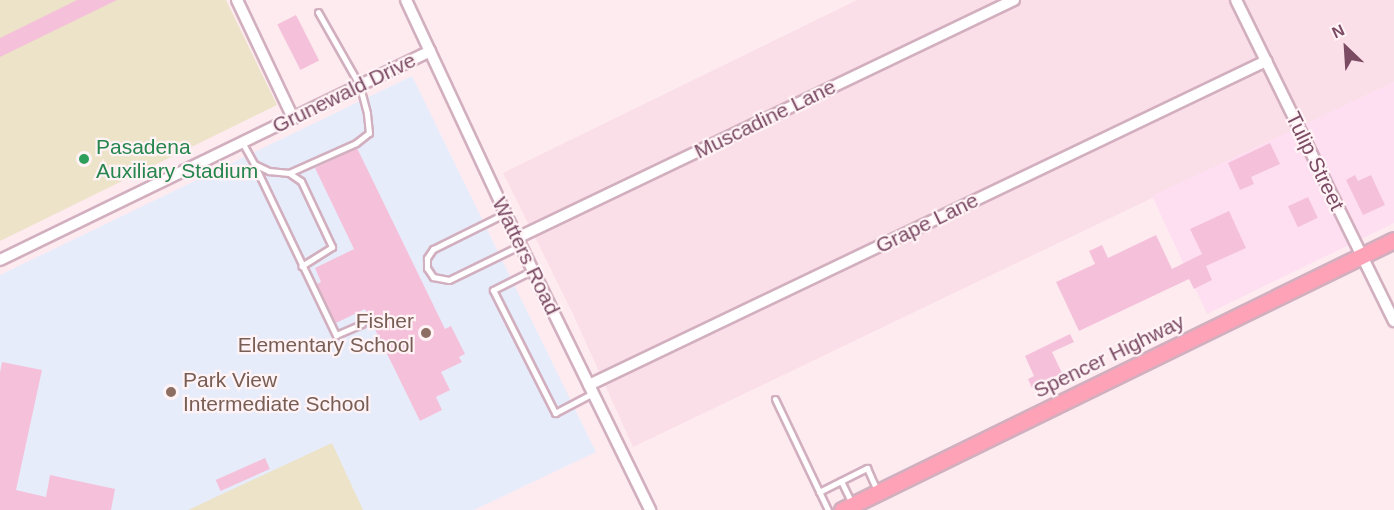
<!DOCTYPE html>
<html>
<head>
<meta charset="utf-8">
<style>
  body { margin:0 }
  #map { position:relative; width:1394px; height:510px; overflow:hidden; background:#feebf0; font-family:Helvetica,sans-serif }
  div>[style] { position:absolute }
  .residential>* { inset:0; background:#fbdfe8 }
  .commercial>* { inset:0; background:#fedff1 }
  .education>* { inset:0; background:#e7ecfb }
  .green>* { inset:0; background:#ede3c8 }
  .building>* { inset:0; background:#f5c1da; transform-origin:0 0 }
  .roads { filter:drop-shadow(2px 0 #d2afbe) drop-shadow(-2px 0 #d2afbe) drop-shadow(0 2px #d2afbe) drop-shadow(0 -2px #d2afbe) }
  .service>* { height:5px; margin:-2.5px; padding:0 2.5px; transform-origin:2.5px; border-radius:2.5px; background:#fff }
  .minor>* { height:10px; margin:-5px; padding:0 5px; transform-origin:5px; border-radius:5px; background:#fff }
  .primary>* { height:15px; margin:-7.5px; padding:0 7.5px; transform-origin:7.5px; border-radius:7.5px; background:#fea2b8 }
  .dots>* { width:16px; height:16px; translate:-50% -50%; box-sizing:border-box; border:3px solid #fff3f6; border-radius:50% }
  span { translate:-50% -50%; white-space:nowrap; text-align:center; line-height:1.15; -webkit-text-stroke:4.5px #fff3f6; paint-order:stroke }
  .street-label { font-size:21px; color:#7b4b64 }
  .leisure-label { font-size:21px; color:#27864d }
  .left { translate:0 -50%; text-align:left }
  .education-label { font-size:21px; color:#785e54 }
  .right { translate:-100% -50%; text-align:right }
  .north { position:absolute; left:1316px; top:18px; width:60px; height:60px; -webkit-text-stroke:4px #fff3f6; paint-order:stroke; rotate:335deg; font-size:16px; font-weight:700; line-height:24px; text-align:center; color:#7b4b64 }
  .north::after { content:''; display:block; margin:auto; width:21px; height:27px; background:#7b4b64; clip-path:polygon(50% 0,100% 100%,50% 72%,0 100%) }
</style>
</head>
<body>
<div id="map">
  <div class="residential">
    <div style="clip-path:polygon(857px 0,1394px 0,1394px 82px,633px 447px,573px 314px,503px 173px)"></div>
  </div>
  <div class="commercial">
    <div style="clip-path:polygon(1394px 82px,1394px 223px,1207px 314px,1152px 196px)"></div>
  </div>
  <div class="education">
    <div style="clip-path:polygon(412px 76px,596px 452px,474px 510px,0 510px,0 275px)"></div>
  </div>
  <div class="green">
    <div style="clip-path:polygon(0 0,226px 0,277px 105px,0 241px)"></div>
    <div style="clip-path:polygon(332px 443px,363px 510px,188px 510px)"></div>
  </div>
  <div class="building">
    <div style="clip-path:polygon(77px 0,117px 0,0 57px,0 38px)"></div>
    <div style="left:296px;top:15px;width:51px;height:21px;rotate:63deg"></div>
    <div style="clip-path:polygon(1270px 143px,1280px 164px,1251px 177px,1254px 184px,1240px 190px,1228px 163px)"></div>
    <div style="clip-path:polygon(357px 148px,445px 329px,451px 326px,465px 354px,459px 357px,462px 362px,441px 372px,450px 390px,436px 397px,442px 410px,420px 421px,365px 309px,336px 323px,317px 284px,321px 282px,315px 268px,354px 249px,315px 168px)"></div>
    <div style="clip-path:polygon(1355px 175px,1358px 181px,1371px 175px,1385px 205px,1363px 215px,1346px 180px)"></div>
    <div style="left:1308px;top:197px;width:23px;height:22px;rotate:65deg"></div>
    <div style="clip-path:polygon(1229px 211px,1246px 248px,1206px 266px,1212px 280px,1194px 289px,1189px 279px,1079px 331px,1056px 282px,1095px 264px,1089px 251px,1102px 245px,1108px 258px,1156px 235px,1172px 269px,1202px 254px,1190px 229px)"></div>
    <div style="clip-path:polygon(1070px 334px,1074px 342px,1052px 352px,1062px 373px,1032px 388px,1028px 379px,1034px 376px,1025px 356px)"></div>
    <div style="clip-path:polygon(2px 362px,42px 370px,16px 490px,46px 497px,50px 475px,115px 489px,111px 510px,0 510px,0 373px)"></div>
    <div style="left:265px;top:458px;width:12px;height:54px;rotate:66deg"></div>
  </div>
  <div class="roads">
    <div class="service">
      <div style="left:242px;top:142px;width:25px;rotate:61deg"></div>
      <div style="left:254px;top:164px;width:17px;rotate:25deg"></div>
      <div style="left:269px;top:171px;width:20px;rotate:6deg"></div>
      <div style="left:289px;top:173px;width:14px;rotate:34deg"></div>
      <div style="left:301px;top:181px;width:73px;rotate:64.8deg"></div>
      <div style="left:332px;top:247px;width:36px;rotate:148deg"></div>
      <div style="left:254px;top:164px;width:190px;rotate:64.4deg"></div>
      <div style="left:336px;top:335px;width:28px;rotate:-23deg"></div>
      <div style="left:289px;top:173px;width:73px;rotate:-24.1deg"></div>
      <div style="left:356px;top:143px;width:16px;rotate:-38deg"></div>
      <div style="left:369px;top:133px;width:20px;rotate:-96deg"></div>
      <div style="left:367px;top:113px;width:28px;rotate:-105deg"></div>
      <div style="left:360px;top:86px;width:85px;rotate:-119.6deg"></div>
      <div style="left:506px;top:213px;width:81px;rotate:153.7deg"></div>
      <div style="left:433px;top:249px;width:11px;rotate:124deg"></div>
      <div style="left:427px;top:258px;width:10px;rotate:90deg"></div>
      <div style="left:427px;top:268px;width:11px;rotate:56deg"></div>
      <div style="left:433px;top:277px;width:16px;rotate:11deg"></div>
      <div style="left:449px;top:280px;width:80px;rotate:-25.9deg"></div>
      <div style="left:533px;top:270px;width:45px;rotate:153.4deg"></div>
      <div style="left:493px;top:290px;width:138px;rotate:63.2deg"></div>
      <div style="left:555px;top:413px;width:43px;rotate:-27.8deg"></div>
      <div style="left:775px;top:399px;width:123px;rotate:64.5deg"></div>
      <div style="left:841px;top:481px;width:25px;rotate:64deg"></div>
      <div style="left:819px;top:492px;width:54px;rotate:-26.6deg"></div>
      <div style="left:867px;top:468px;width:24px;rotate:66deg"></div>
    </div>
    <div class="minor">
      <div style="left:237px;top:0;width:131px;rotate:64.6deg"></div>
      <div style="left:406px;top:0;width:263px;rotate:65deg"></div>
      <div style="left:517px;top:238px;width:303px;rotate:63.9deg"></div>
      <div style="left:1236px;top:0;width:358px;rotate:63.8deg"></div>
      <div style="left:517px;top:238px;width:551px;rotate:-25.59deg"></div>
      <div style="left:0;top:260px;width:478px;rotate:-25.9deg"></div>
      <div style="left:589px;top:385px;width:751px;rotate:-25.57deg"></div>
    </div>
    <div class="primary">
      <div style="left:842px;top:510px;width:614px;rotate:-26.06deg"></div>
    </div>
  </div>
  <div class="dots">
    <div style="left:84px;top:159px;background:#2e9e5b"></div>
    <div style="left:426px;top:333px;background:#8d6e63"></div>
    <div style="left:171px;top:392px;background:#8d6e63"></div>
  </div>
  <div class="street-label">
    <span style="left:344px;top:93px;rotate:-26deg">Grunewald Drive</span>
    <span style="left:765px;top:119px;rotate:-26deg">Muscadine Lane</span>
    <span style="left:1315px;top:161px;rotate:64deg">Tulip Street</span>
    <span style="left:927px;top:223px;rotate:-26deg">Grape Lane</span>
    <span style="left:526px;top:256px;rotate:64deg">Watters Road</span>
    <span style="left:1109px;top:356px;rotate:-26deg">Spencer Highway</span>
  </div>
  <div class="leisure-label">
    <span class="left" style="left:96px;top:159px">Pasadena<br>Auxiliary Stadium</span>
  </div>
  <div class="education-label">
    <span class="right" style="left:414px;top:333px">Fisher<br>Elementary School</span>
    <span class="left" style="left:183px;top:392px">Park View<br>Intermediate School</span>
  </div>
  <div class="north">N</div>
</div>
</body>
</html>
